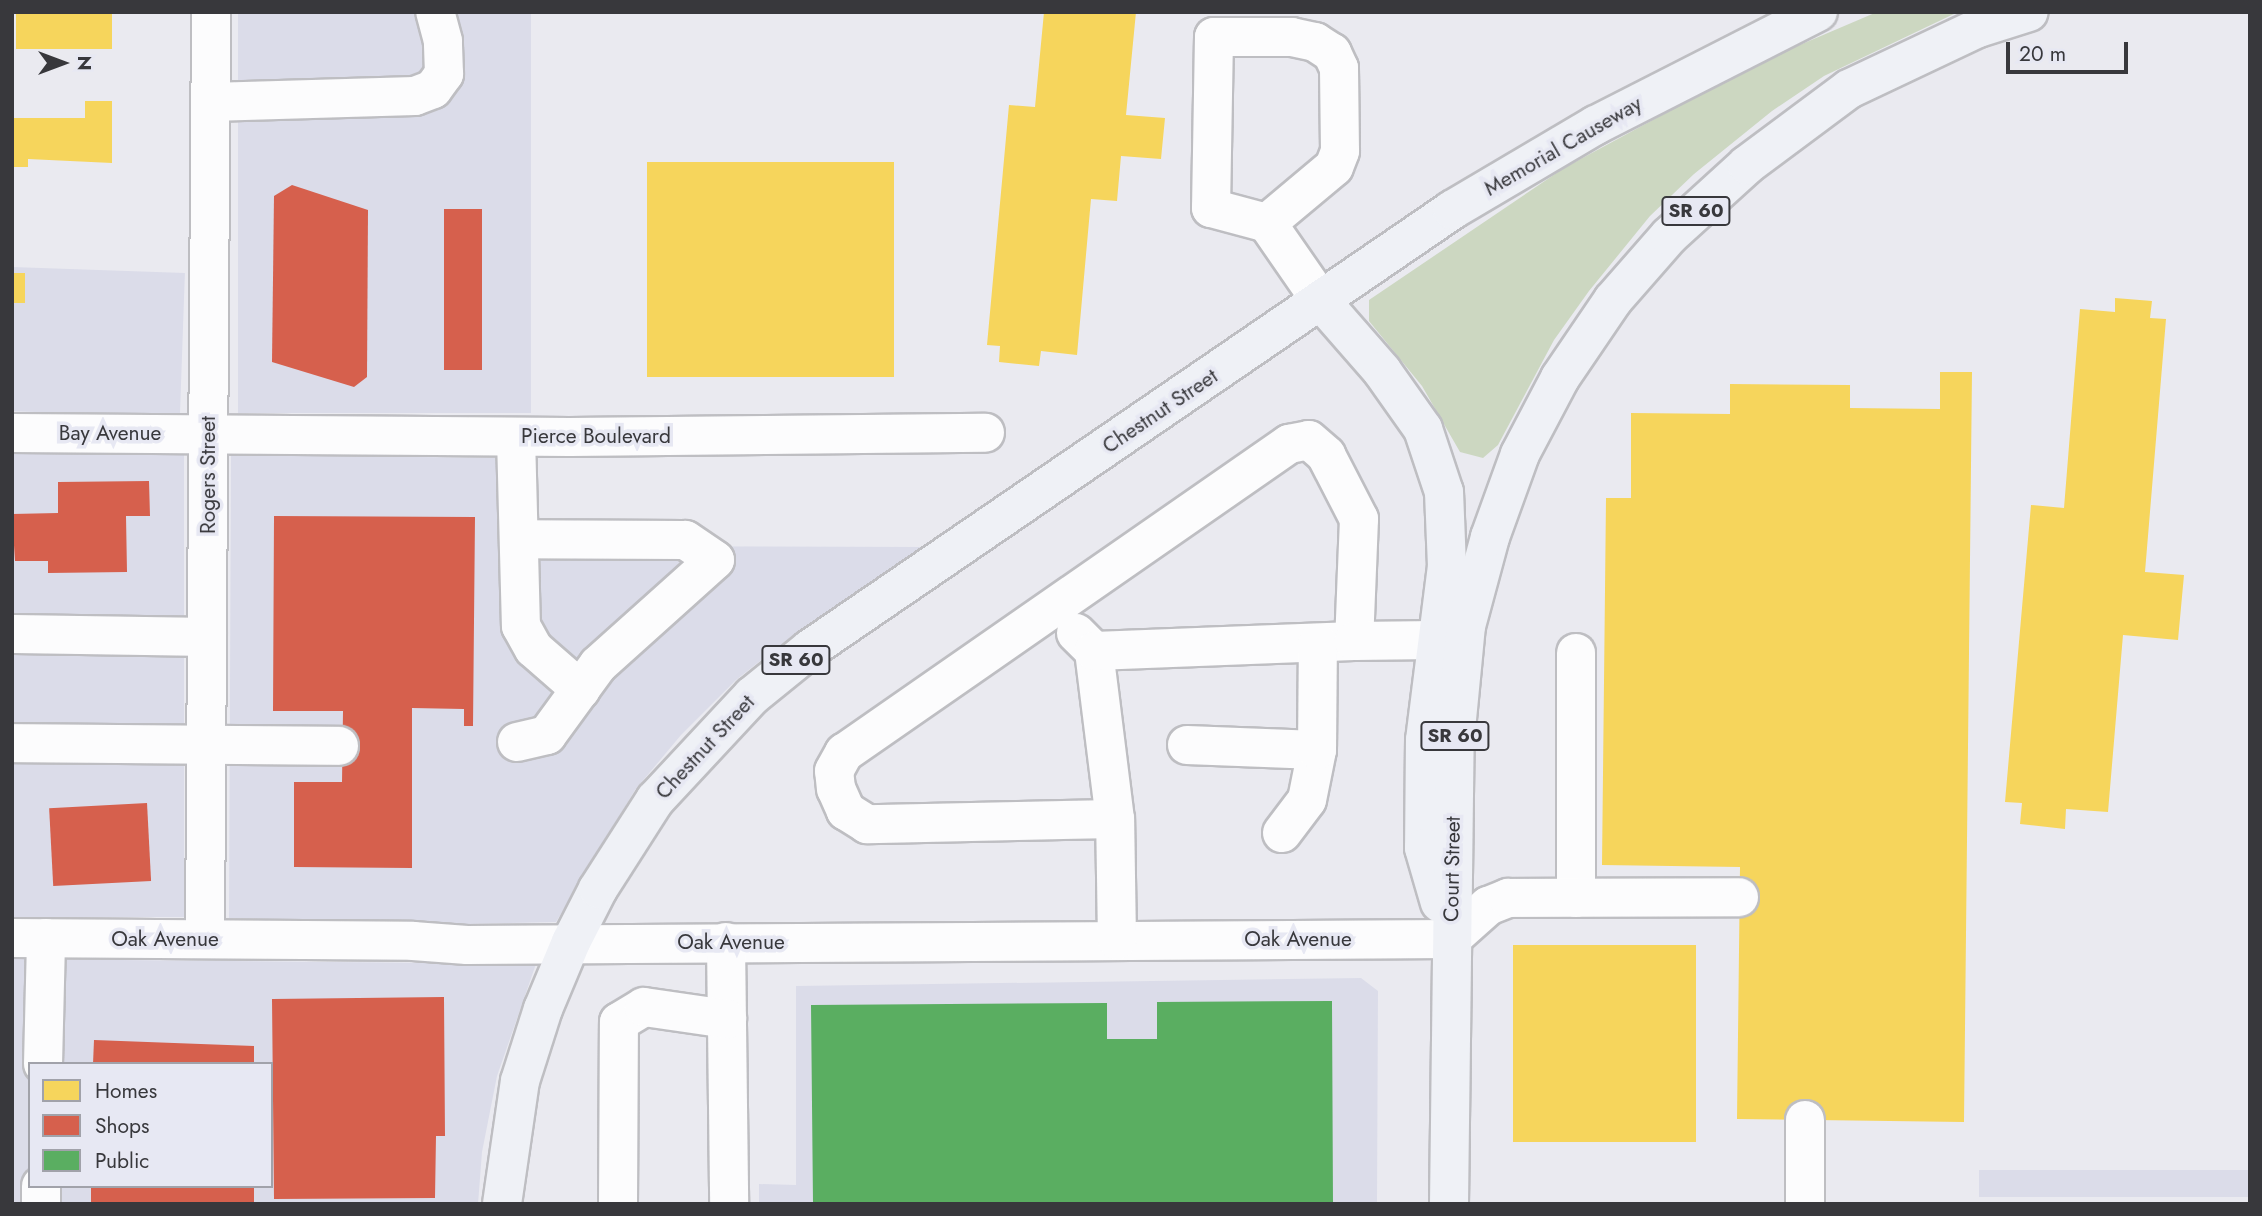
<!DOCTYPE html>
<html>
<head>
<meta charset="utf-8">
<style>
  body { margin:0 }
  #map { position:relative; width:2262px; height:1216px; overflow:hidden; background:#eaeaf0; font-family:Jost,sans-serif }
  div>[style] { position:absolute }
  .built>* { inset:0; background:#dbdce9; transform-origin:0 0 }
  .green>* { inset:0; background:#ccd7c1 }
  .homes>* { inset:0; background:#f6d55c; transform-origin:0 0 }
  .shops>* { inset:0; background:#d6604d; transform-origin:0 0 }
  .public>* { inset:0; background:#5aae61 }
  .roads { filter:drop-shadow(2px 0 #bebec2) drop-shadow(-2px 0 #bebec2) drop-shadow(0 2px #bebec2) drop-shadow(0 -2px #bebec2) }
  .minor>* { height:38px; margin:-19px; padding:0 19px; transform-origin:19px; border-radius:19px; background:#fcfcfd }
  .major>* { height:38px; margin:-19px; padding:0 19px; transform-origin:19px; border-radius:19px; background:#eff1f6 }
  span { translate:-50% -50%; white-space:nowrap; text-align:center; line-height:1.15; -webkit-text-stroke:7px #e7e8f3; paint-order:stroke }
  .shield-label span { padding:2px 5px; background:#e7e8f3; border:2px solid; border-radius:5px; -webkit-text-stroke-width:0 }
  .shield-label { font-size:19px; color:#38383c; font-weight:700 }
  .street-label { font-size:21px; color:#38383c }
  .frame { position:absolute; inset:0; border:14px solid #38383c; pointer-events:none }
  .legend { position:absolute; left:28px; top:1062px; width:245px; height:126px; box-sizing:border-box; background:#e7e8f3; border:2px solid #a1a2aa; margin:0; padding:9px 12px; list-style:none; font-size:21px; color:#38383c }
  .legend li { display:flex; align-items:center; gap:14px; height:35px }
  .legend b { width:35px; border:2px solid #a1a2aa }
  .north { position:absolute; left:28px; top:28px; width:70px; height:70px; -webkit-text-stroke:5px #e7e8f3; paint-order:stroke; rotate:90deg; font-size:19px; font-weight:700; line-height:28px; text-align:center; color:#38383c }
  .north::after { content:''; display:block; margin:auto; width:24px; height:32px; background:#38383c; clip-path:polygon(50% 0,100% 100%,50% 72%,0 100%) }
  .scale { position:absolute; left:2006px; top:42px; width:122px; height:32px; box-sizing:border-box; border:4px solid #38383c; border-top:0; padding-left:9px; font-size:21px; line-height:24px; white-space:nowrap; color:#38383c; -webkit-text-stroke:5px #e7e8f3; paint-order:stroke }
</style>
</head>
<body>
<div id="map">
  <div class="built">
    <div style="left:238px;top:12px;width:293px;height:401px"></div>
    <div style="left:12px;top:267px;width:173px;height:144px;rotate:2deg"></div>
    <div style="left:12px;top:454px;width:172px;height:463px"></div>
    <div style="clip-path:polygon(231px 455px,517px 458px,519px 546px,923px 547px,794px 634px,736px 680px,681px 735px,635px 790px,556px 922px,468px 924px,229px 918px)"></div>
    <div style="clip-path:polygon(evenodd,12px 959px,536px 964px,497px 1076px,482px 1152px,478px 1204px,12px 1204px,12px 959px,30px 1064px,271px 1064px,271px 1186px,30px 1186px,30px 1064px)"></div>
    <div style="clip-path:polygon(1361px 978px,1378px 991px,1377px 1204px,759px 1204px,759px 1184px,796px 1185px,796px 986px)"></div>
    <div style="left:2250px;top:1170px;width:27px;height:271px;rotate:90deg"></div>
  </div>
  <div class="green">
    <div style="clip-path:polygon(1877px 12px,1958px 12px,1824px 76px,1772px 111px,1694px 174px,1650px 216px,1589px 291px,1554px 340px,1498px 445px,1483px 458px,1460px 452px,1422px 386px,1369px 321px,1369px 300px,1564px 168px,1762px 61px)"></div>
  </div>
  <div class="homes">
    <div style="left:16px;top:12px;width:96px;height:37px"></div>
    <div style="clip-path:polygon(1044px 12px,1136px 12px,1126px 115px,1165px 118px,1161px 159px,1121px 156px,1117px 201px,1091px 199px,1077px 355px,1041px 351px,1039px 366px,999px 362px,1000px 346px,987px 345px,1009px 105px,1035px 107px)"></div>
    <div style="clip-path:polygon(85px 101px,112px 101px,112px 163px,28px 159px,28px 167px,12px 167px,14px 118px,85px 118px)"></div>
    <div style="left:894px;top:162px;width:215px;height:247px;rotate:90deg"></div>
    <div style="left:12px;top:273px;width:13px;height:30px"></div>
    <div style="clip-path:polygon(2115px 298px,2152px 301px,2150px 318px,2166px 319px,2145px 572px,2184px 575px,2178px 640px,2123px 635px,2108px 812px,2066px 809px,2065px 829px,2020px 824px,2022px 803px,2005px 802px,2031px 505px,2064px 508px,2080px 309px,2115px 312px)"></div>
    <div style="clip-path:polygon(1940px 372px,1972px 372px,1964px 1122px,1737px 1119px,1740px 867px,1602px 865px,1606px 498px,1631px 498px,1631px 413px,1730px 414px,1730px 384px,1850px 385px,1850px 408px,1940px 409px)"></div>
    <div style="left:1513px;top:945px;width:183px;height:197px"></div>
  </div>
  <div class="shops">
    <div style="clip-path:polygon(292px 185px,368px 210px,367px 377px,354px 387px,272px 362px,274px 196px)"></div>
    <div style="left:444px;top:209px;width:38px;height:161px"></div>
    <div style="clip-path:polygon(149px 481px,150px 516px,126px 516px,127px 572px,48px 573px,48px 561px,15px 561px,12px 514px,58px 513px,58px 482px)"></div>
    <div style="clip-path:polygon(274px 516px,475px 517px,473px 726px,464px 726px,464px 709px,412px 708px,412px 868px,294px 867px,294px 782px,342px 782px,343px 711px,273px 711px)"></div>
    <div style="left:147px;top:803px;width:78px;height:98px;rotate:87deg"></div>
    <div style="clip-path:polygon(444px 997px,445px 1136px,436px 1136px,435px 1198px,274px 1199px,272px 999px)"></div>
    <div style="clip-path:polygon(94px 1040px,254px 1046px,254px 1064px,93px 1064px)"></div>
    <div style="left:91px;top:1186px;width:163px;height:18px"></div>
  </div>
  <div class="public">
    <div style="clip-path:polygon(1332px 1001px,1333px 1204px,813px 1204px,811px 1005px,1107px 1003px,1107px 1039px,1157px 1039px,1157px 1002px)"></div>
  </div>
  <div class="roads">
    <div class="minor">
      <div style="left:210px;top:102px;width:205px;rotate:-1.7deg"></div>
      <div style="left:415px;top:96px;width:19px;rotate:-21deg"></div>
      <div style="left:433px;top:89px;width:19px;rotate:-54deg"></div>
      <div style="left:444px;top:74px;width:33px;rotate:-92deg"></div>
      <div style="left:443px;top:41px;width:30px;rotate:-105deg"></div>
      <div style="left:1267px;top:223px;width:87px;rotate:-39.9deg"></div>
      <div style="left:1334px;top:167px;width:17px;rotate:-69deg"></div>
      <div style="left:1340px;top:151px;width:83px;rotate:-90.7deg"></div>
      <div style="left:1339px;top:68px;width:17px;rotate:-115deg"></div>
      <div style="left:1332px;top:53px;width:20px;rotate:-147deg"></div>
      <div style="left:1315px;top:42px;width:24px;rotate:-168deg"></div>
      <div style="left:1292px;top:37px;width:78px;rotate:180deg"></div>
      <div style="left:1214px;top:37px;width:171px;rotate:91deg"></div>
      <div style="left:1211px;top:208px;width:58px;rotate:15deg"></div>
      <div style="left:1267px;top:223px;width:95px;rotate:55.3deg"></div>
      <div style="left:12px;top:433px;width:558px;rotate:0.41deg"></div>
      <div style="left:570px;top:437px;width:415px;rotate:-0.6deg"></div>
      <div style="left:516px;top:437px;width:189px;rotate:88.5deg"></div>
      <div style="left:521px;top:626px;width:26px;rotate:61deg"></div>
      <div style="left:534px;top:649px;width:62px;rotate:41.1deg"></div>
      <div style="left:1076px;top:633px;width:25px;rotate:45deg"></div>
      <div style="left:1094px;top:651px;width:169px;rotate:82.9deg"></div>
      <div style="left:12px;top:634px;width:195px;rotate:0.9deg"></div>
      <div style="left:1094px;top:651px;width:260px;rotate:-2.2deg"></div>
      <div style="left:1576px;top:653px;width:245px;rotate:90deg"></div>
      <div style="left:517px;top:742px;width:31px;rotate:-13deg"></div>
      <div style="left:547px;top:735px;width:87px;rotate:-53.9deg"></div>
      <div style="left:598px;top:665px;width:157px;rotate:-41.9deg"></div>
      <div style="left:715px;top:560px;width:36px;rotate:-146deg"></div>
      <div style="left:685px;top:540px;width:166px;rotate:-179.7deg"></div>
      <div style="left:12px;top:743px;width:327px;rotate:0.5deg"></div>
      <div style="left:1187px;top:745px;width:130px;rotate:2.2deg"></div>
      <div style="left:1282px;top:833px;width:41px;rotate:-52.9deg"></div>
      <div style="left:1307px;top:800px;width:51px;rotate:-78.7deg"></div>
      <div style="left:1317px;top:750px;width:107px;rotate:-89.5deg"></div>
      <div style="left:12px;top:938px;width:401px;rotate:0.4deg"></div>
      <div style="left:413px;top:941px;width:54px;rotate:4.2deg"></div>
      <div style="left:467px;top:945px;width:984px;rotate:-0.35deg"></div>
      <div style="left:1451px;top:939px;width:50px;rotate:-41.7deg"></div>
      <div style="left:1488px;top:906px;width:22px;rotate:-22deg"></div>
      <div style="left:1508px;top:898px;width:231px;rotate:-0.2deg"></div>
      <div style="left:205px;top:939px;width:927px;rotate:-89.63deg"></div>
      <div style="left:1117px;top:940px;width:121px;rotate:-90.9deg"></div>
      <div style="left:1115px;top:819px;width:248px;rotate:178.8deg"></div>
      <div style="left:867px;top:824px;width:25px;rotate:-148deg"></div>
      <div style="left:846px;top:811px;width:24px;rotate:-114deg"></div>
      <div style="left:836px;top:789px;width:18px;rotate:-96deg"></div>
      <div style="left:834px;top:771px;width:21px;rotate:-61deg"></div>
      <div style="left:844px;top:753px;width:542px;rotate:-34.78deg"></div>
      <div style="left:1289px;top:444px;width:20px;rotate:-11deg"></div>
      <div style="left:1309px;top:440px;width:23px;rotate:41deg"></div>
      <div style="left:1326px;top:455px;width:72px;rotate:62.7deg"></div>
      <div style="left:1359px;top:519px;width:122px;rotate:92.3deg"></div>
      <div style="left:1354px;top:641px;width:82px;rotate:-0.7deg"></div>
      <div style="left:726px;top:942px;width:262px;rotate:89.3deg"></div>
      <div style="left:43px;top:1064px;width:126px;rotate:-88.6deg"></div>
      <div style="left:41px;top:1204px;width:18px;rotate:-90deg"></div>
      <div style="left:618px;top:1204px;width:182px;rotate:-89.7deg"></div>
      <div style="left:619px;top:1022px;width:29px;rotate:-31deg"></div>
      <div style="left:644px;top:1007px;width:84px;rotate:8.2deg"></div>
      <div style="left:1805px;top:1204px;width:84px;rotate:-90deg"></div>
    </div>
    <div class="major">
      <div style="left:1321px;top:301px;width:93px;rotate:48.9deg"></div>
      <div style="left:1382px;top:371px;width:71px;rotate:54.7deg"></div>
      <div style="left:1423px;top:429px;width:66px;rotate:71.6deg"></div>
      <div style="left:1444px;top:492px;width:74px;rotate:87.7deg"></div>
      <div style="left:1447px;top:566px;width:175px;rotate:97.2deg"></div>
      <div style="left:1425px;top:740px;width:108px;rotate:90.5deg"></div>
      <div style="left:1424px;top:848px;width:57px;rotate:73.8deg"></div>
      <div style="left:502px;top:1204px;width:124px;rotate:-81.7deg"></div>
      <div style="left:520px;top:1081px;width:76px;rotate:-72.3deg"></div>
      <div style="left:543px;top:1009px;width:73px;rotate:-67.3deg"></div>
      <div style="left:571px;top:942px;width:59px;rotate:-63deg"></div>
      <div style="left:598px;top:889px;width:106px;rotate:-57.4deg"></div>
      <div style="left:655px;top:800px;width:142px;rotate:-47deg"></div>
      <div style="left:752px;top:696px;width:75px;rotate:-39deg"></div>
      <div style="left:810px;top:649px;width:778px;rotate:-34.36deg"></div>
      <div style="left:1452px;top:210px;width:167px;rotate:-30.6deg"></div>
      <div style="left:1596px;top:125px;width:249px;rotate:-27deg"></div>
      <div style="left:1449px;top:1204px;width:464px;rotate:-89.3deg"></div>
      <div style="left:1455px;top:740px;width:115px;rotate:-84.5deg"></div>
      <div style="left:1466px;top:626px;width:92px;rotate:-74.9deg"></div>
      <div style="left:1490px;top:537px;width:88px;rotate:-70.1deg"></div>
      <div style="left:1520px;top:454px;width:86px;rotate:-62.2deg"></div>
      <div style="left:1560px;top:378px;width:94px;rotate:-55.8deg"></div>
      <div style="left:1613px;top:300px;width:85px;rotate:-48.8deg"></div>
      <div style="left:1669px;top:236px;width:105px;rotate:-42.3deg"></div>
      <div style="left:1747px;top:165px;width:127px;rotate:-36.7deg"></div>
      <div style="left:1849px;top:89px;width:143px;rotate:-25.3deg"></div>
      <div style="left:1978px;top:28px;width:53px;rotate:-17.4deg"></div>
    </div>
  </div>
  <div class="shield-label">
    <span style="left:1696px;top:211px">SR 60</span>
    <span style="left:796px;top:660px">SR 60</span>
    <span style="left:1455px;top:736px">SR 60</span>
  </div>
  <div class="street-label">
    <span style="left:1563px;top:146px;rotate:-30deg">Memorial Causeway</span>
    <span style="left:1160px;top:411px;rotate:-34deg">Chestnut Street</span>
    <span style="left:110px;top:433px">Bay Avenue</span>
    <span style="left:596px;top:436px">Pierce Boulevard</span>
    <span style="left:208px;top:475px;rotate:-90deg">Rogers Street</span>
    <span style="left:705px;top:747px;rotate:-47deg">Chestnut Street</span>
    <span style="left:1452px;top:869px;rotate:-89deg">Court Street</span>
    <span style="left:165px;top:939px">Oak Avenue</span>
    <span style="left:1298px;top:939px">Oak Avenue</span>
    <span style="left:731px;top:942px">Oak Avenue</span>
  </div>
  <div class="frame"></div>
  <ul class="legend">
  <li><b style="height:19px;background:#f6d55c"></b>Homes</li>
  <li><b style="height:19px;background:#d6604d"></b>Shops</li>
  <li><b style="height:19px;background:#5aae61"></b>Public</li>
  </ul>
  <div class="north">N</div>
  <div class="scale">20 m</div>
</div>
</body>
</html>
